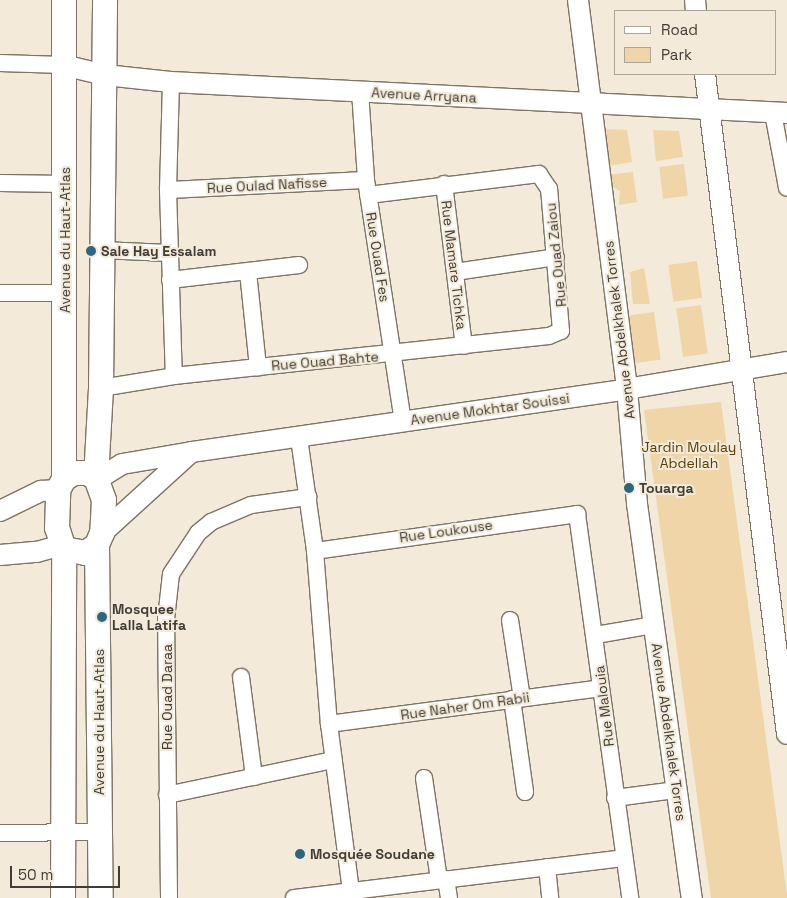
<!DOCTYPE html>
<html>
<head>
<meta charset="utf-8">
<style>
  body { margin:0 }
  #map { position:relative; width:787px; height:898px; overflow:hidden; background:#f4ead9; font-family:"Space Grotesk",sans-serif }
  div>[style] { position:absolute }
  .green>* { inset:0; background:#efd5a8; transform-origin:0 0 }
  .roads { filter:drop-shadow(1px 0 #7d7465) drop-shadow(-1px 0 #7d7465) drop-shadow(0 1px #7d7465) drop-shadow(0 -1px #7d7465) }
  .minor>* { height:16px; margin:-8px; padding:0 8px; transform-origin:8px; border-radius:8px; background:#fff }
  .tertiary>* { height:20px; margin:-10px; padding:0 10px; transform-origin:10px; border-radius:10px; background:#fff }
  .secondary>* { height:24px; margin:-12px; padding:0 12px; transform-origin:12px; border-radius:12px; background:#fff }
  .dots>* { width:14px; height:14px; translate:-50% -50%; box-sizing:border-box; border:2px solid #f4ead9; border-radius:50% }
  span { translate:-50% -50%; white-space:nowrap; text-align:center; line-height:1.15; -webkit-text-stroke:4px #f4ead9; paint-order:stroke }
  .street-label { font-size:14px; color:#403c36 }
  .poi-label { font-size:14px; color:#403c36; font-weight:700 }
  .left { translate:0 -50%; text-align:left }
  .park-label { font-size:14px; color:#593f06 }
  .legend { position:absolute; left:614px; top:10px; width:162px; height:65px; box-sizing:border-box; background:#f4ead9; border:1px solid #aca498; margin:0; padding:6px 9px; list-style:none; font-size:15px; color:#403c36 }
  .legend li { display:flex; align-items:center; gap:10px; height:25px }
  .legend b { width:25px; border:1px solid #aca498 }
  .scale { position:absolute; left:10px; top:866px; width:110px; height:22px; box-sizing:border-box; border:2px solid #403c36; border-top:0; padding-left:6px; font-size:15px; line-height:18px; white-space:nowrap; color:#403c36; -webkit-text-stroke:4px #f4ead9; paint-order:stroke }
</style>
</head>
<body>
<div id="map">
  <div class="green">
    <div style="clip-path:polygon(603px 129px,627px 130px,632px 162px,608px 166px)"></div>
    <div style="clip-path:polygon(653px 130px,679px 131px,683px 157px,656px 161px)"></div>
    <div style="left:684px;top:164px;width:32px;height:25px;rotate:83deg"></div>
    <div style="clip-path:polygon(633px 172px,637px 202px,619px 205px,620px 191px,608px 184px,606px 175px)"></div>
    <div style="left:697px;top:261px;width:37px;height:29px;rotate:82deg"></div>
    <div style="clip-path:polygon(644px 268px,650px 304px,633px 304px,630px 272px)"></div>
    <div style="left:701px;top:305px;width:49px;height:25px;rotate:82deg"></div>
    <div style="left:654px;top:312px;width:48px;height:27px;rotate:82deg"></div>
    <div style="clip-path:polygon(721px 402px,787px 895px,787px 898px,711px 898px,644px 410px)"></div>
  </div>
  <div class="roads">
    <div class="minor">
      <div style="left:0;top:63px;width:63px;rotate:1.8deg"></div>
      <div style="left:171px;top:82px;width:108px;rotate:91.6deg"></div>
      <div style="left:168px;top:190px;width:186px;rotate:88.2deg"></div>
      <div style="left:360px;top:91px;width:89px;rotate:86.1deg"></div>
      <div style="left:366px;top:180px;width:245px;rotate:81.3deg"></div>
      <div style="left:773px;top:113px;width:76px;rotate:79.4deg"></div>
      <div style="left:0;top:183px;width:66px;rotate:0.9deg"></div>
      <div style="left:444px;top:184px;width:163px;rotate:83deg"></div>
      <div style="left:168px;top:190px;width:198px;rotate:-2.9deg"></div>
      <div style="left:101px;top:250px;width:68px;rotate:2.5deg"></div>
      <div style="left:248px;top:272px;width:96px;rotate:84deg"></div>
      <div style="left:455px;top:272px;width:102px;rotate:-8.4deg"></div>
      <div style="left:170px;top:280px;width:130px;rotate:-6.6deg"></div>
      <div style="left:0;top:293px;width:65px"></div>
      <div style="left:101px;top:388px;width:74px;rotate:-9.3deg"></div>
      <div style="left:174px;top:376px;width:377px;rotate:-6.1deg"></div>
      <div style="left:549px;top:336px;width:13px;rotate:-23deg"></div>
      <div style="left:561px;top:331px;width:143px;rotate:-94.8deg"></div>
      <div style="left:549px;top:189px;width:18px;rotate:-124deg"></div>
      <div style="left:539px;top:174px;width:172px;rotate:173deg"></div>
      <div style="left:299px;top:438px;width:114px;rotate:81.9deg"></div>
      <div style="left:315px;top:551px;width:174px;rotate:85.4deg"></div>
      <div style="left:329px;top:724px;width:168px;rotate:82.5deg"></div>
      <div style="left:315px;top:551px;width:265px;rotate:-8deg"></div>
      <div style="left:577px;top:514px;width:388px;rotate:82.1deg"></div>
      <div style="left:510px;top:620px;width:79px;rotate:81.3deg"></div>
      <div style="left:596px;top:635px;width:59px;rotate:-9.8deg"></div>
      <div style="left:241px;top:677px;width:101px;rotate:82.6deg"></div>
      <div style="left:512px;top:699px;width:94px;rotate:82deg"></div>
      <div style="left:329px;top:724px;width:274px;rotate:-7.5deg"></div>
      <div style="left:424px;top:778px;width:103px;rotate:81.6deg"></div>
      <div style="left:167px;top:795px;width:170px;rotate:-11.9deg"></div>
      <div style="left:615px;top:798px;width:62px;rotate:-7.5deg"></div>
      <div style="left:0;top:833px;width:100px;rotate:-0.6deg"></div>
      <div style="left:547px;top:867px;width:31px;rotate:84deg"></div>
      <div style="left:446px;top:879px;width:19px;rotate:81deg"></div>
      <div style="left:169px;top:898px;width:279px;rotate:-90.6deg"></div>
      <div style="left:166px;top:619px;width:45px;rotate:-83.7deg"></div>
      <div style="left:171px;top:574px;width:49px;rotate:-56.6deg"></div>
      <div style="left:198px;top:533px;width:17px;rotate:-40deg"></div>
      <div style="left:211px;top:522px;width:43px;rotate:-23deg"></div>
      <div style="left:251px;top:505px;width:58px;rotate:-8deg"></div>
      <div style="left:294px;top:898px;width:332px;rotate:-6.9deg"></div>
    </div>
    <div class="tertiary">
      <div style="left:578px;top:0;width:392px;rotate:82.8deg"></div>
      <div style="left:627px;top:389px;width:115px;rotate:85deg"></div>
      <div style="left:637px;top:504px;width:398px;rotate:82.1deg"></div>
      <div style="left:695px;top:0;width:11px;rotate:85deg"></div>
      <div style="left:63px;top:65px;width:43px;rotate:13.4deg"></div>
      <div style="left:105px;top:75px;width:66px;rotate:6.1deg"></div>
      <div style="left:171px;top:82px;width:617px;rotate:2.88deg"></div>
      <div style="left:705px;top:74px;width:665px;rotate:82.92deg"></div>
      <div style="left:98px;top:479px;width:28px;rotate:-32deg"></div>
      <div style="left:122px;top:464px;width:71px;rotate:-9.7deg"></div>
      <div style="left:192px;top:452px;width:440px;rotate:-8.2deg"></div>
      <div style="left:627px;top:389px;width:162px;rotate:-9.6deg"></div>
      <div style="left:0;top:511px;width:46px;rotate:-26deg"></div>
      <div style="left:41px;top:491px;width:17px;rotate:-3deg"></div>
      <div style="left:102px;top:533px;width:120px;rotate:-42.3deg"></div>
      <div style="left:0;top:555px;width:37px;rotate:-5deg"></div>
      <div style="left:37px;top:552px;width:26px;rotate:-16deg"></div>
    </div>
    <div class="secondary">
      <div style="left:74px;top:473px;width:13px"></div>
      <div style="left:87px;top:473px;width:10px;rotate:29deg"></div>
      <div style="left:96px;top:478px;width:23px;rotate:70deg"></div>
      <div style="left:104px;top:500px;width:33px;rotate:93deg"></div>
      <div style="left:102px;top:533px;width:13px;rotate:113deg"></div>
      <div style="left:97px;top:545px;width:14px;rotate:144deg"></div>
      <div style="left:86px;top:553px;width:22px;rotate:-170deg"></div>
      <div style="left:64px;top:549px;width:22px;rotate:-108deg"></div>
      <div style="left:57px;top:528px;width:38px;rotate:-88deg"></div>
      <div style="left:58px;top:490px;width:13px;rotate:-61deg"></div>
      <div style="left:64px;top:479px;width:12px;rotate:-31deg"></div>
      <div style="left:96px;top:478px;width:90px;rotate:-86.8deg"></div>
      <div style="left:101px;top:388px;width:388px;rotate:-89.4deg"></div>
      <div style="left:64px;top:479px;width:479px;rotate:-90deg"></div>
      <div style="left:97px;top:545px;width:353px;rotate:89.4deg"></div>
      <div style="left:63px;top:898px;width:349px;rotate:-89.8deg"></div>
    </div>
  </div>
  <div class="dots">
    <div style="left:91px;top:251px;background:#2e6680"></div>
    <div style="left:629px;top:488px;background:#2e6680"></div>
    <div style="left:102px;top:617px;background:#2e6680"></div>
    <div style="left:300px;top:854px;background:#2e6680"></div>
  </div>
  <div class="street-label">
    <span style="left:424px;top:95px;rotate:3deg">Avenue Arryana</span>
    <span style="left:267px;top:185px;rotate:-3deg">Rue Oulad Nafisse</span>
    <span style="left:65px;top:240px;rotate:-90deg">Avenue du Haut-Atlas</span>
    <span style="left:556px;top:255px;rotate:-96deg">Rue Ouad Zaiou</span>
    <span style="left:378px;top:257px;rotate:81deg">Rue Ouad Fes</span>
    <span style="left:454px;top:265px;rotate:83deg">Rue Mamare Tichka</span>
    <span style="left:619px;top:330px;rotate:-97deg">Avenue Abdelkhalek Torres</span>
    <span style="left:325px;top:361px;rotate:-5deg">Rue Ouad Bahte</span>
    <span style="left:490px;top:409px;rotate:-8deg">Avenue Mokhtar Souissi</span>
    <span style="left:446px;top:531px;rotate:-8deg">Rue Loukouse</span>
    <span style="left:167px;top:697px;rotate:-90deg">Rue Ouad Daraa</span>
    <span style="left:465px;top:706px;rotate:-8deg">Rue Naher Om Rabii</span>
    <span style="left:604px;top:706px;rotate:-97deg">Rue Malouia</span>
    <span style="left:99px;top:722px;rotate:-90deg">Avenue du Haut-Atlas</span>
    <span style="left:669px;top:732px;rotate:82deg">Avenue Abdelkhalek Torres</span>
  </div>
  <div class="poi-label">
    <span class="left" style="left:101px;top:251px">Sale Hay Essalam</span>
    <span class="left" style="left:639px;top:488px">Touarga</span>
    <span class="left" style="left:112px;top:617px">Mosquee<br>Lalla Latifa</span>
    <span class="left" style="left:310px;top:854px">Mosquée Soudane</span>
  </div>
  <div class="park-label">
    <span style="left:689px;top:455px">Jardin Moulay<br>Abdellah</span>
  </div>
  <ul class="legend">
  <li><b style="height:6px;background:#fff"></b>Road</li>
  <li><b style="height:14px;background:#efd5a8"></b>Park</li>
  </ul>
  <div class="scale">50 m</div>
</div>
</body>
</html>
